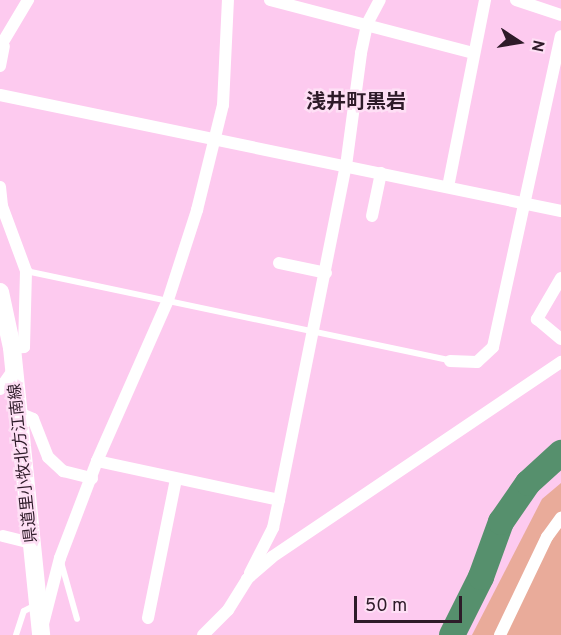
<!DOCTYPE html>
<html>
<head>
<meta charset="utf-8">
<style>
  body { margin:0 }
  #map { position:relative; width:561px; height:635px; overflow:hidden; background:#fdcaef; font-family:Overpass,"Noto Sans JP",sans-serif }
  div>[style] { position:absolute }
  .green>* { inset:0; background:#e9ab9a }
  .river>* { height:26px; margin:-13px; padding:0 13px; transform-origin:13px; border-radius:13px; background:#56906d }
  .lane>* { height:6px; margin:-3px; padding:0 3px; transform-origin:3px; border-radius:3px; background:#fff }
  .street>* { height:12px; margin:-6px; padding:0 6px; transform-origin:6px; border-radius:6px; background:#fff }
  .secondary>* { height:18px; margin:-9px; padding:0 9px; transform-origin:9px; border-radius:9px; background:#fff }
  span { translate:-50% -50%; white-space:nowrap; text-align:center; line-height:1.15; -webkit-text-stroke:5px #fedff5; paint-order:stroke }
  .street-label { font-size:16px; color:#2e1b29 }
  .quarter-label { font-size:20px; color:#2e1b29; font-weight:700 }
  .north { position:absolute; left:489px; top:12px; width:60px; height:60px; -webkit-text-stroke:4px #fedff5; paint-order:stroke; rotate:102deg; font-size:16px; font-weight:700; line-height:24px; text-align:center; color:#2e1b29 }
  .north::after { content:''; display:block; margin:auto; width:21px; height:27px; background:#2e1b29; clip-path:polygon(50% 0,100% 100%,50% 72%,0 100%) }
  .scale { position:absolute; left:354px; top:596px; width:108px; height:27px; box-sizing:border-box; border:3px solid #2e1b29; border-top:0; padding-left:8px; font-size:18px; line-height:21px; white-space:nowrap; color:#2e1b29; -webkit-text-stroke:4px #fedff5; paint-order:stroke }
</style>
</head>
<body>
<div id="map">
  <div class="green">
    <div style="clip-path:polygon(561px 483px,561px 635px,472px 635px,542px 499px)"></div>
  </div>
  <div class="river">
    <div style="left:452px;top:635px;width:65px;rotate:-63.4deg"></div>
    <div style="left:481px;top:577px;width:59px;rotate:-70deg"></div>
    <div style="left:501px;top:522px;width:47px;rotate:-55.3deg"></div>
    <div style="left:528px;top:483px;width:45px;rotate:-42.3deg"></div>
  </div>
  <div class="lane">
    <div style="left:26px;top:271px;width:433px;rotate:11.9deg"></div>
    <div style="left:61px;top:562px;width:59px;rotate:74.3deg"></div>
    <div style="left:16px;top:635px;width:25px;rotate:-72deg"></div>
    <div style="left:24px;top:611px;width:11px;rotate:-27deg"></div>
  </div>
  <div class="street">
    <div style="left:270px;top:0;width:210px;rotate:14.6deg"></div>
    <div style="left:516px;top:0;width:47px;rotate:18.4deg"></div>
    <div style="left:0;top:47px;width:55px;rotate:-59.2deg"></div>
    <div style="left:0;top:66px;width:20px;rotate:-79deg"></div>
    <div style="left:0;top:95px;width:573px;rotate:11.68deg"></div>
    <div style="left:0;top:187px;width:19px;rotate:84deg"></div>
    <div style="left:2px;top:206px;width:69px;rotate:69.7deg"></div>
    <div style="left:26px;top:271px;width:76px;rotate:91.5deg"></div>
    <div style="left:24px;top:347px;width:12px;rotate:175deg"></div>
    <div style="left:448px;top:187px;width:191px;rotate:-78.8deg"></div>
    <div style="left:372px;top:216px;width:44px;rotate:-78.2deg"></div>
    <div style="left:279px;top:263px;width:48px;rotate:12deg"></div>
    <div style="left:561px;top:278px;width:48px;rotate:120.3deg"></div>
    <div style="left:537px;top:319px;width:31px;rotate:40deg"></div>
    <div style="left:450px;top:361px;width:27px;rotate:2deg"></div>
    <div style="left:477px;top:362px;width:22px;rotate:-43deg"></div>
    <div style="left:493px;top:347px;width:318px;rotate:-77.7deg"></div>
    <div style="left:0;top:389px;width:24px;rotate:-55deg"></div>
    <div style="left:19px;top:413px;width:15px;rotate:23deg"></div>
    <div style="left:33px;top:419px;width:41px;rotate:68.5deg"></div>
    <div style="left:48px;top:457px;width:21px;rotate:43deg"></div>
    <div style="left:63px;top:471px;width:30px;rotate:14deg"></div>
    <div style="left:97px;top:461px;width:186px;rotate:12.1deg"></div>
    <div style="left:279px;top:500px;width:341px;rotate:-78.7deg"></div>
    <div style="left:346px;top:166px;width:114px;rotate:-82.4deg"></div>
    <div style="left:361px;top:53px;width:30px;rotate:-78deg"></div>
    <div style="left:367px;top:24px;width:27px;rotate:-62deg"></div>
    <div style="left:3px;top:536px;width:30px;rotate:14deg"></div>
    <div style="left:250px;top:573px;width:51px;rotate:-62.9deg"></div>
    <div style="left:273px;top:528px;width:29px;rotate:-78deg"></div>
    <div style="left:148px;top:618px;width:142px;rotate:-78.6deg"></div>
    <div style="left:43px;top:624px;width:68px;rotate:-75.6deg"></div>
    <div style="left:60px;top:558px;width:104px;rotate:-69.1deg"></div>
    <div style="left:97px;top:461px;width:176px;rotate:-66.2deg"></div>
    <div style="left:168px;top:300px;width:95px;rotate:-72.1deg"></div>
    <div style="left:197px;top:210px;width:108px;rotate:-76.1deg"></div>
    <div style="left:223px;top:105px;width:105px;rotate:-87.3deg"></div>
    <div style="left:203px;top:635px;width:35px;rotate:-45deg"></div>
    <div style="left:228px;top:610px;width:36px;rotate:-58deg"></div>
    <div style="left:247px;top:579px;width:33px;rotate:-41deg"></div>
    <div style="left:272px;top:557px;width:349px;rotate:-34deg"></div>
    <div style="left:500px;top:635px;width:109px;rotate:-64.4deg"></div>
    <div style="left:547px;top:537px;width:24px;rotate:-54deg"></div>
  </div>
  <div class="secondary">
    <div style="left:0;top:292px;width:57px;rotate:77.9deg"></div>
    <div style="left:12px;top:348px;width:288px;rotate:84.2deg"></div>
  </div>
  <div class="street-label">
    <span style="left:24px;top:463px;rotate:-96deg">県道里小牧北方江南線</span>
  </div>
  <div class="quarter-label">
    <span style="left:356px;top:103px">浅井町黒岩</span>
  </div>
  <div class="north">N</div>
  <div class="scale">50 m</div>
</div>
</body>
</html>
